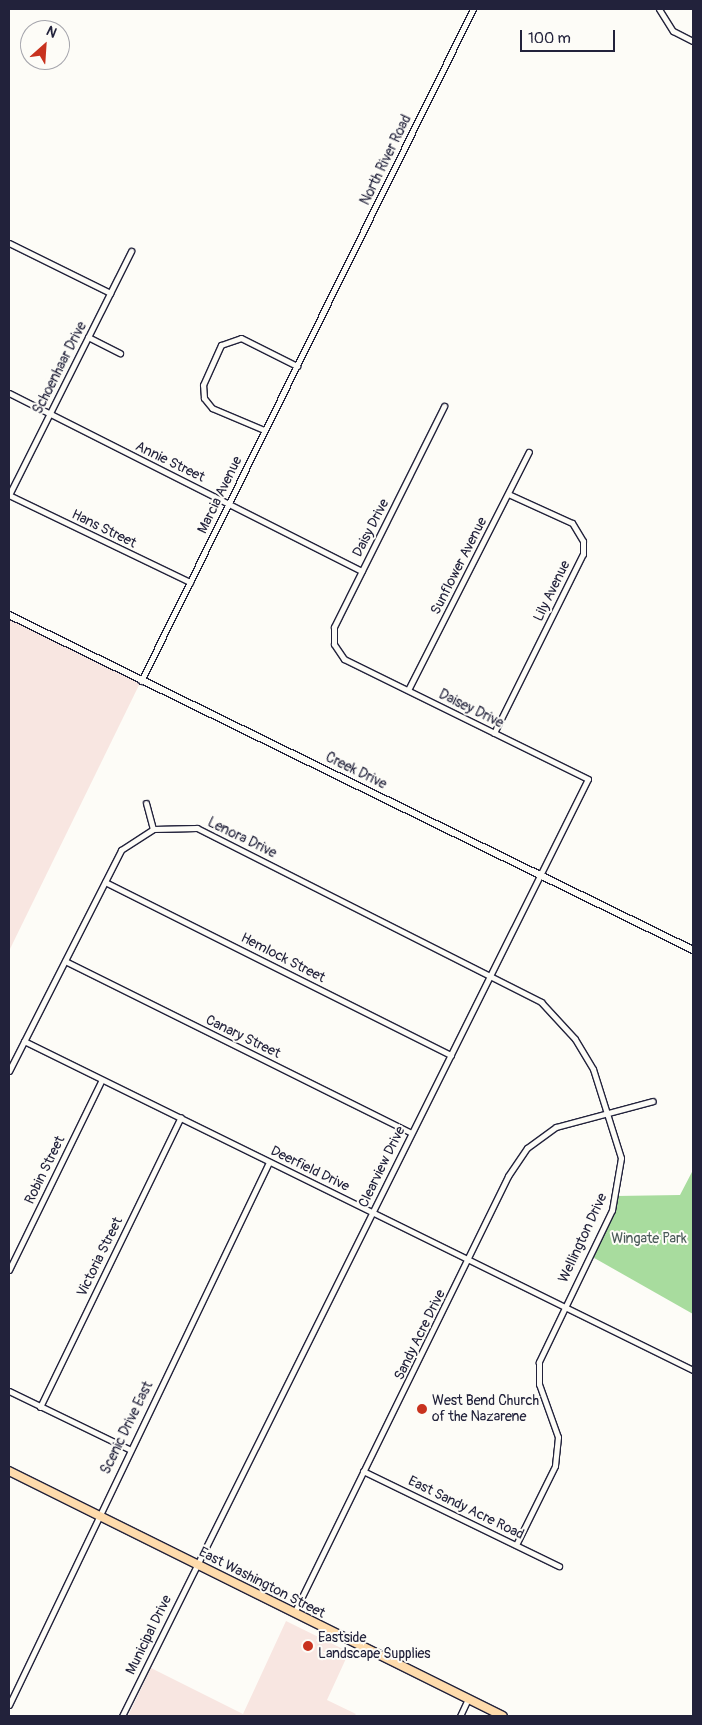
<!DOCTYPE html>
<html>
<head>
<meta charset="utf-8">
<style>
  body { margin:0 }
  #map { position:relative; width:702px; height:1725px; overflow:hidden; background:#fdfcf7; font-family:Pangolin,sans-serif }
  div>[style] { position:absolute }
  .built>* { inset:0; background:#f8e6e1 }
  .green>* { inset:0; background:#a8dc9e }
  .roads { filter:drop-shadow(1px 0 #22223b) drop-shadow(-1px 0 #22223b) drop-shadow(0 1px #22223b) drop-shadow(0 -1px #22223b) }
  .minor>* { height:5px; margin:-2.5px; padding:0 2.5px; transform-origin:2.5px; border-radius:2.5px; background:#fdfcf7 }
  .tertiary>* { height:6px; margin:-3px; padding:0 3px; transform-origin:3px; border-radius:3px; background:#fdfcf7 }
  .primary>* { height:8px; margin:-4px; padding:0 4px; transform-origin:4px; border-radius:4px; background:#fedbac }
  .dots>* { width:14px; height:14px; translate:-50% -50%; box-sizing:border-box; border:2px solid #fdfcf7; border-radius:50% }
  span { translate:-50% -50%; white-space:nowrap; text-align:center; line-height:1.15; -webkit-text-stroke:4px #fdfcf7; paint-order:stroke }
  .street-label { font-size:14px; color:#22223b }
  .park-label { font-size:14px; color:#4a5a59 }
  .poi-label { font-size:14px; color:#22223b }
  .left { translate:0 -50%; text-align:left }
  .frame { position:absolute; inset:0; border:10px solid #22223b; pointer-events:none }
  .north { position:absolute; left:20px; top:20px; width:50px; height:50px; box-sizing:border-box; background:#fdfcf7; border:1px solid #a5a5ac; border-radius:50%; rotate:26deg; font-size:14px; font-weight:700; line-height:20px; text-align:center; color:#22223b }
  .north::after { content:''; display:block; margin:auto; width:18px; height:22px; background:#c8321e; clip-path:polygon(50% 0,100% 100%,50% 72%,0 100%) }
  .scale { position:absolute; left:520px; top:30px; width:95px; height:22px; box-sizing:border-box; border:2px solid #22223b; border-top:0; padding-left:6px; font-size:15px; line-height:18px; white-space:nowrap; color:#22223b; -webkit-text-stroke:4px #fdfcf7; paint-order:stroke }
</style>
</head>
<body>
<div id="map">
  <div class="built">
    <div style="clip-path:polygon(9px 616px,141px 681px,9px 951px)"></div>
    <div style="clip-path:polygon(286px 1621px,349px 1652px,327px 1700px,356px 1714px,354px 1716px,128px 1716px,151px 1668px,243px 1714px)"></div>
  </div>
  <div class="green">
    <div style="clip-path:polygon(693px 1170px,693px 1314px,589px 1255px,616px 1196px,680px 1195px)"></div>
  </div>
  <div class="roads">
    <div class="minor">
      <div style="left:659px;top:9px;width:26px;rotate:58deg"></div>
      <div style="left:673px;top:31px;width:22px;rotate:27deg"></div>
      <div style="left:9px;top:243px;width:113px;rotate:26.3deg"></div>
      <div style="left:88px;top:337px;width:36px;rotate:27deg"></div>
      <div style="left:9px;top:393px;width:395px;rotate:26.8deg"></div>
      <div style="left:264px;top:430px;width:56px;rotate:-157.1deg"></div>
      <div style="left:212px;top:408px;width:13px;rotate:-129deg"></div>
      <div style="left:204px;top:398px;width:13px;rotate:-94deg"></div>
      <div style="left:203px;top:385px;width:44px;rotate:-65.8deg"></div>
      <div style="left:221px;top:345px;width:21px;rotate:-19deg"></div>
      <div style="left:241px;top:338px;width:63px;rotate:26.6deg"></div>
      <div style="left:9px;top:495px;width:273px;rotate:-63.4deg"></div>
      <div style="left:9px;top:495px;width:201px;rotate:25.7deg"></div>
      <div style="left:141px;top:681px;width:750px;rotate:-63.71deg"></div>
      <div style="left:408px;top:690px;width:267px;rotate:-63.1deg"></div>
      <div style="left:494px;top:733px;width:200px;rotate:-63.6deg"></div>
      <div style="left:583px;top:554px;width:13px;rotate:-90deg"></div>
      <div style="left:583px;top:541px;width:21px;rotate:-121deg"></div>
      <div style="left:572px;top:523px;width:70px;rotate:-155.6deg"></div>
      <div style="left:146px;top:803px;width:27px;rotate:75deg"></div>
      <div style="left:105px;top:882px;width:387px;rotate:26.6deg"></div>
      <div style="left:65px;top:961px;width:386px;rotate:26.4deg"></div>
      <div style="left:24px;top:1041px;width:746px;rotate:26.19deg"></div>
      <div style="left:9px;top:1071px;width:248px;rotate:-63.1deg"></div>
      <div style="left:121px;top:850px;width:38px;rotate:-33deg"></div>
      <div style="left:153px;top:829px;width:44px;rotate:-1.3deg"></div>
      <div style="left:197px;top:828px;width:386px;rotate:26.8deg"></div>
      <div style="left:541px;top:1002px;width:50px;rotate:47.4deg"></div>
      <div style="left:575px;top:1039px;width:35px;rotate:59deg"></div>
      <div style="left:593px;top:1069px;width:93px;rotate:72.5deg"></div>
      <div style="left:621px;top:1158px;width:53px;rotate:99.8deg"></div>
      <div style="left:612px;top:1210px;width:169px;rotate:115.7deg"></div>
      <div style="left:539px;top:1362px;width:22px;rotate:90deg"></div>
      <div style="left:539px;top:1384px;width:56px;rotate:70.3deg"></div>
      <div style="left:558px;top:1437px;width:29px;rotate:96deg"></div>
      <div style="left:555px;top:1466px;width:88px;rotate:116.3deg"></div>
      <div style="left:9px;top:1270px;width:210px;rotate:-64deg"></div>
      <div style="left:9px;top:1391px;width:133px;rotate:25.8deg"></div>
      <div style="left:40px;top:1407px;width:322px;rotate:-64.1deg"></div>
      <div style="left:363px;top:1471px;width:218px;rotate:25.9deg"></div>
      <div style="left:294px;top:1613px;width:487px;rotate:-63.9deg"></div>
      <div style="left:508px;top:1176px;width:34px;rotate:-56deg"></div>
      <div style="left:527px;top:1148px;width:36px;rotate:-36deg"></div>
      <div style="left:556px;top:1127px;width:100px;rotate:-15deg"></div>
      <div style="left:9px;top:1705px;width:602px;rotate:-64.41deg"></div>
      <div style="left:122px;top:1716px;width:1046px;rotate:-63.56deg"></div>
      <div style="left:588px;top:779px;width:272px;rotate:-153.8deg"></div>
      <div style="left:344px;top:659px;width:18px;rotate:-124deg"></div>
      <div style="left:334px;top:644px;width:17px;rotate:-90deg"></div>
      <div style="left:334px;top:627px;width:247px;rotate:-63.5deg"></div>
      <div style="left:460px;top:1716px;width:19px;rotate:-65deg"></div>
    </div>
    <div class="tertiary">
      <div style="left:9px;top:615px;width:762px;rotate:26.09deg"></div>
    </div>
    <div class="primary">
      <div style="left:9px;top:1471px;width:551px;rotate:26.38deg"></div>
    </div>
  </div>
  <div class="dots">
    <div style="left:422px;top:1409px;background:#c8321e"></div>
    <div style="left:308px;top:1646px;background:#c8321e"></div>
  </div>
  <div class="street-label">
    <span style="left:386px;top:160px;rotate:-64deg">North River Road</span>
    <span style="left:60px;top:368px;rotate:-63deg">Schoenhaar Drive</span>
    <span style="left:170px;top:462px;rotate:26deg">Annie Street</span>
    <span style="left:220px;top:495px;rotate:-64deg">Marcia Avenue</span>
    <span style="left:371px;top:528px;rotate:-63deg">Daisy Drive</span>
    <span style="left:104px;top:529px;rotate:26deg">Hans Street</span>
    <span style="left:459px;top:566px;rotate:-63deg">Sunflower Avenue</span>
    <span style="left:552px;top:591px;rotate:-64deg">Lily Avenue</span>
    <span style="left:471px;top:709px;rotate:26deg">Daisey Drive</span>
    <span style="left:356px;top:771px;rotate:26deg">Creek Drive</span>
    <span style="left:242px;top:838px;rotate:26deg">Lenora Drive</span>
    <span style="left:283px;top:958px;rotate:27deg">Hemlock Street</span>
    <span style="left:243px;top:1037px;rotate:26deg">Canary Street</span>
    <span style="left:382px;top:1167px;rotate:-64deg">Clearview Drive</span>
    <span style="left:310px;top:1169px;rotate:26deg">Deerfield Drive</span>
    <span style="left:45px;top:1170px;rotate:-64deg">Robin Street</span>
    <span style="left:583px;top:1238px;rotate:-65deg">Wellington Drive</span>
    <span style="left:100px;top:1257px;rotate:-64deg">Victoria Street</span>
    <span style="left:420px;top:1335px;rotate:-64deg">Sandy Acre Drive</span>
    <span style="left:127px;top:1428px;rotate:-64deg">Scenic Drive East</span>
    <span style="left:466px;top:1508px;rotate:26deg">East Sandy Acre Road</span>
    <span style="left:262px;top:1583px;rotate:27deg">East Washington Street</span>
    <span style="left:149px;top:1635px;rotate:-64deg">Municipal Drive</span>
  </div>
  <div class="park-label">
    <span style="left:649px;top:1239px">Wingate Park</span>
  </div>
  <div class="poi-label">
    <span class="left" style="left:432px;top:1409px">West Bend Church<br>of the Nazarene</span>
    <span class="left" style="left:318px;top:1646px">Eastside<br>Landscape Supplies</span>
  </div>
  <div class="frame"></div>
  <div class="north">N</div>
  <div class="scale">100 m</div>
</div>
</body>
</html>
